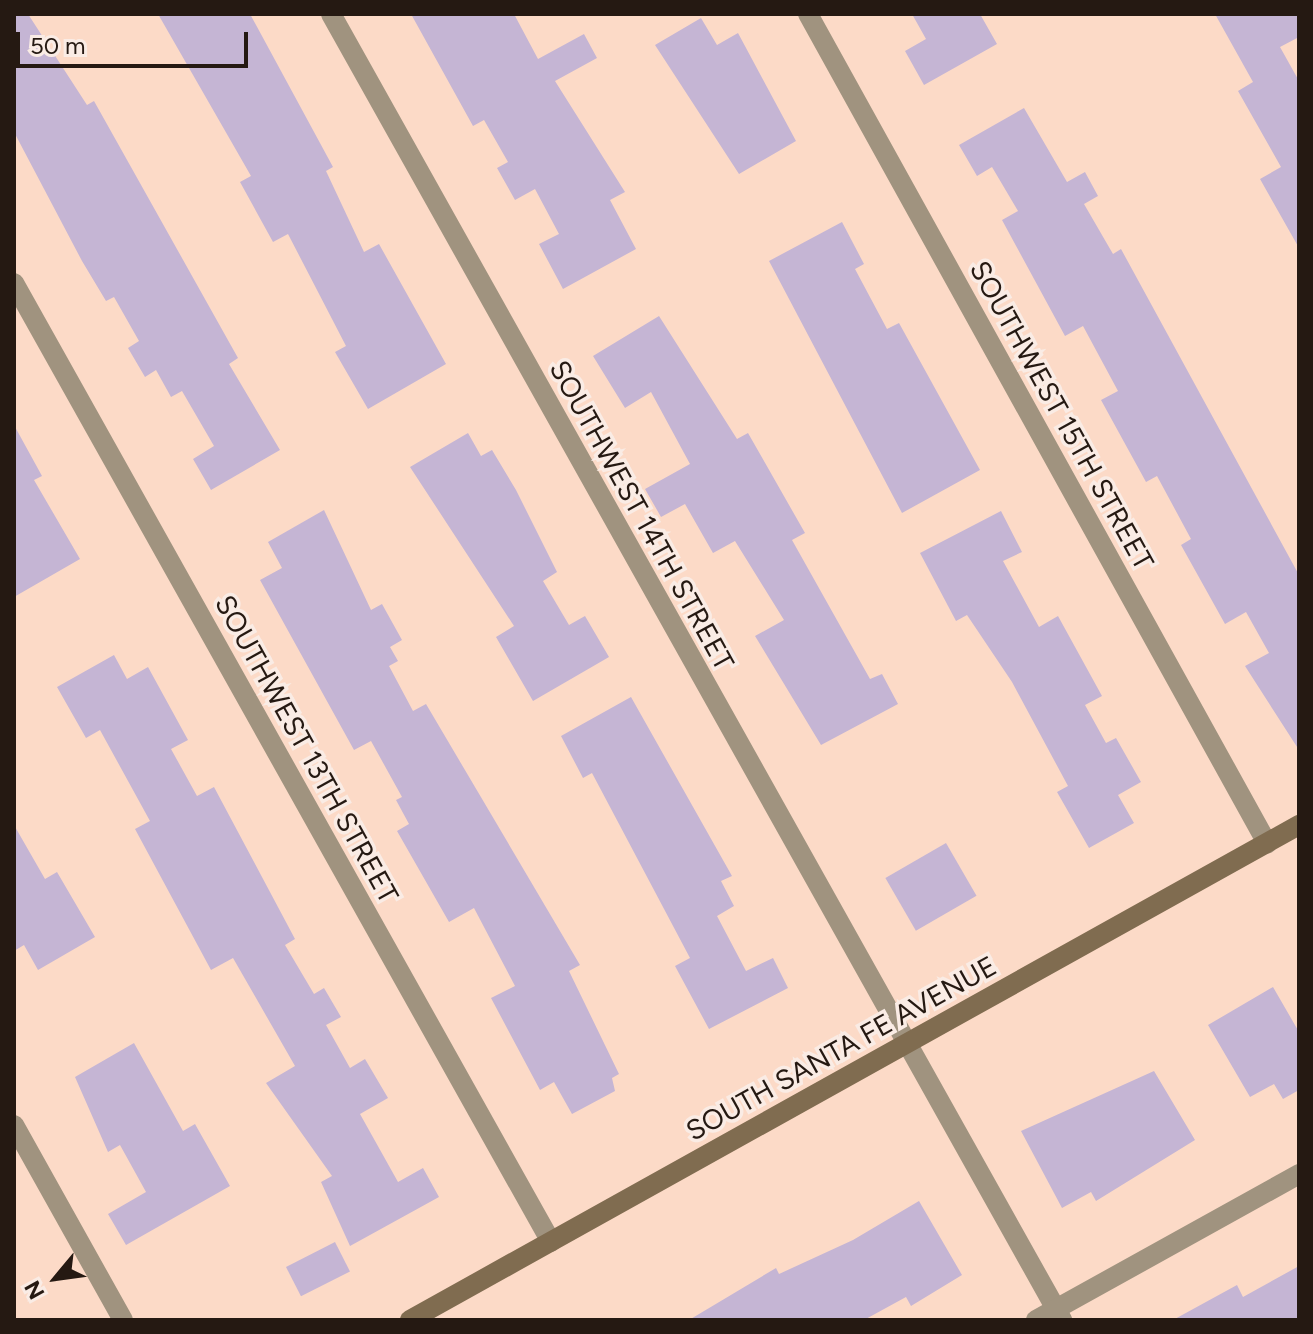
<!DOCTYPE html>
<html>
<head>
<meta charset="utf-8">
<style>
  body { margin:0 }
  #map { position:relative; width:1313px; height:1334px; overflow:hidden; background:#fcdac7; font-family:Figtree,sans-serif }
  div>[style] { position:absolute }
  .building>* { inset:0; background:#c5b5d4; transform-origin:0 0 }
  .minor>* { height:20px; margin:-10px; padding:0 10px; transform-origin:10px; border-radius:10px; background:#a0937f }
  .secondary>* { height:20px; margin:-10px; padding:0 10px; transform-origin:10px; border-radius:10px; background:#806c50 }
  span { translate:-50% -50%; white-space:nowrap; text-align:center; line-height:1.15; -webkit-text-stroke:7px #faece5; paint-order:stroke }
  .street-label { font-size:28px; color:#251912 }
  .frame { position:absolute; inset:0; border:16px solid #251912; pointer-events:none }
  .north { position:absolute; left:16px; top:1238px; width:80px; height:80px; -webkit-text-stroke:6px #faece5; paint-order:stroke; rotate:241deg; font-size:22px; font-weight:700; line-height:32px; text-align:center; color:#251912 }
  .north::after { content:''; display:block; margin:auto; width:28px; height:36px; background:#251912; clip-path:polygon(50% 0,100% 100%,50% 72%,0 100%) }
  .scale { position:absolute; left:16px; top:32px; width:232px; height:36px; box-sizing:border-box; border:4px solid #251912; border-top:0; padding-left:10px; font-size:24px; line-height:28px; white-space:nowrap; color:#251912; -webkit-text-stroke:6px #faece5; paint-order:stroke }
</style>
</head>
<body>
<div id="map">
  <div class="building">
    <div style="clip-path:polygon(14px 14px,28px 14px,87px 105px,94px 101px,238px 358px,229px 364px,280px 450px,211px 490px,193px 459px,214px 446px,182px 391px,171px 397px,156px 370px,145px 377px,128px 348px,139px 341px,114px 297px,106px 301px,82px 261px,14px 132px)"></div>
    <div style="clip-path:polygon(158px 14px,250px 14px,333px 167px,326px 171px,364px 252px,379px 244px,446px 364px,368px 409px,335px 352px,346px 346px,288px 234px,273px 242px,240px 182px,251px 176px)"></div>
    <div style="clip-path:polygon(411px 14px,514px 14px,538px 59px,584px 34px,597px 58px,555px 81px,625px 192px,610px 200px,636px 249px,563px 289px,539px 244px,559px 234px,535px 189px,515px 200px,497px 168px,508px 162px,484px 120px,473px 126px)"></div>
    <div style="clip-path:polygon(912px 14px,980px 14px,997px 44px,924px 85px,905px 51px,926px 39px)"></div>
    <div style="clip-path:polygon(1215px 14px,1299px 14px,1299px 37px,1280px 47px,1299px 81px,1299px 248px,1260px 179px,1281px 167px,1238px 91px,1253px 82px)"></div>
    <div style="clip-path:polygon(701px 18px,717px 45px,738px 33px,796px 141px,739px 174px,655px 45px)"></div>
    <div style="clip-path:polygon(1024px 108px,1067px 182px,1085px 172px,1098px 196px,1084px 204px,1113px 254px,1121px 249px,1299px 575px,1299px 750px,1245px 666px,1269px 653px,1246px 612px,1225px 624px,1181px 545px,1191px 539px,1157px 476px,1146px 482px,1101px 400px,1118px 391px,1083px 326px,1065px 336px,1002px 220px,1018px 211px,992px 167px,977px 176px,959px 145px)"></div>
    <div style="clip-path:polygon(842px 222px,864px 264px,855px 269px,887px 329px,899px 323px,980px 470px,902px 513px,769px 261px)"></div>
    <div style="clip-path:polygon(659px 316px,737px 439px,748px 433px,805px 533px,792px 540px,870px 679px,882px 674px,898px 704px,821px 745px,755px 636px,784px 620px,735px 541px,713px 553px,685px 504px,661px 517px,645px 489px,690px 464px,651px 392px,625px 408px,593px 356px)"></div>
    <div style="clip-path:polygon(14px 425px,42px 476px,34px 480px,80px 559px,14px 597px)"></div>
    <div style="clip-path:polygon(468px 433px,481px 456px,492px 450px,516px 490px,557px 572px,543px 581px,569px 625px,585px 616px,609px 657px,533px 701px,496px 637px,514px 626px,410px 467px)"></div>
    <div style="clip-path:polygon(324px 510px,371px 610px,382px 604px,402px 640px,390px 647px,398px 661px,389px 666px,413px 711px,426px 704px,580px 965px,569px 971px,619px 1074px,612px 1078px,615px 1091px,572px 1114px,554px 1082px,540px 1090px,491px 998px,515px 986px,474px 908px,449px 922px,397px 831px,409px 824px,396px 800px,402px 797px,371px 741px,354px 750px,260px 580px,282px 568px,268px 542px)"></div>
    <div style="clip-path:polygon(1001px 511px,1022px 552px,1003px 561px,1039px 627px,1058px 616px,1102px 696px,1085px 705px,1106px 743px,1116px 738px,1141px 782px,1118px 795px,1134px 823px,1089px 848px,1057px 792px,1068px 786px,1012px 682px,967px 615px,956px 621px,920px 553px)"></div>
    <div style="clip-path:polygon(114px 655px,127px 679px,148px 667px,188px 740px,171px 749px,197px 796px,214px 787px,295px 939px,285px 945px,314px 994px,324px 988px,341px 1017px,326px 1025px,350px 1068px,365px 1059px,388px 1098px,360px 1114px,398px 1182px,423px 1168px,439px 1197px,350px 1246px,321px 1182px,332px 1176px,266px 1083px,295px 1066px,233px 958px,211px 970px,135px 829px,150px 821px,100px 730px,86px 738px,57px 687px)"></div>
    <div style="clip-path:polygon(631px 697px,732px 876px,721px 881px,734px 906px,717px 916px,746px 971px,773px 958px,788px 988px,709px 1029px,675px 966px,690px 958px,592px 773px,583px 778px,561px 736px)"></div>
    <div style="clip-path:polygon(14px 825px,45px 879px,57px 872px,95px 937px,38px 970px,24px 945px,14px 951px)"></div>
    <div style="left:946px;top:843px;width:61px;height:70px;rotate:60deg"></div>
    <div style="clip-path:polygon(1273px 987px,1299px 1032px,1299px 1090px,1283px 1099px,1274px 1084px,1250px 1097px,1208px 1025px)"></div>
    <div style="clip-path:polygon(134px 1043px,183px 1131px,195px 1124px,230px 1186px,126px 1245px,108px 1214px,146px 1192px,120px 1145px,108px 1152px,75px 1077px)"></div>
    <div style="clip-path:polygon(1154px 1071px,1195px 1140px,1096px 1201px,1091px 1192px,1062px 1208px,1021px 1131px)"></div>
    <div style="clip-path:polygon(919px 1201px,962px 1275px,911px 1306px,906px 1297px,864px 1320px,689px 1320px,776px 1268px,779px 1274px,853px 1240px)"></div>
    <div style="left:335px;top:1242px;width:33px;height:55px;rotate:63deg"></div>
    <div style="clip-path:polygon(1299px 1266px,1299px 1320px,1173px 1320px,1237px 1285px,1243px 1297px)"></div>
  </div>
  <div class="minor">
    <div style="left:331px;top:14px;width:1497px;rotate:60.76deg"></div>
    <div style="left:808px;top:14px;width:948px;rotate:61.03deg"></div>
    <div style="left:14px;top:283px;width:1099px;rotate:60.75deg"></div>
    <div style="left:14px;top:1125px;width:223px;rotate:60.8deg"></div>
    <div style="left:1036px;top:1320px;width:301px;rotate:-29deg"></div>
  </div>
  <div class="secondary">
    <div style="left:410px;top:1320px;width:1018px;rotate:-29.11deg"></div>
  </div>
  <div class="street-label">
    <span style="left:1062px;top:415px;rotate:61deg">SOUTHWEST 15TH STREET</span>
    <span style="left:642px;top:515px;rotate:61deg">SOUTHWEST 14TH STREET</span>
    <span style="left:307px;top:749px;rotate:61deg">SOUTHWEST 13TH STREET</span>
    <span style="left:841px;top:1048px;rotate:-29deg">SOUTH SANTA FE AVENUE</span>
  </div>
  <div class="frame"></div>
  <div class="north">N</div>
  <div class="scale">50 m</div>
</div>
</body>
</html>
